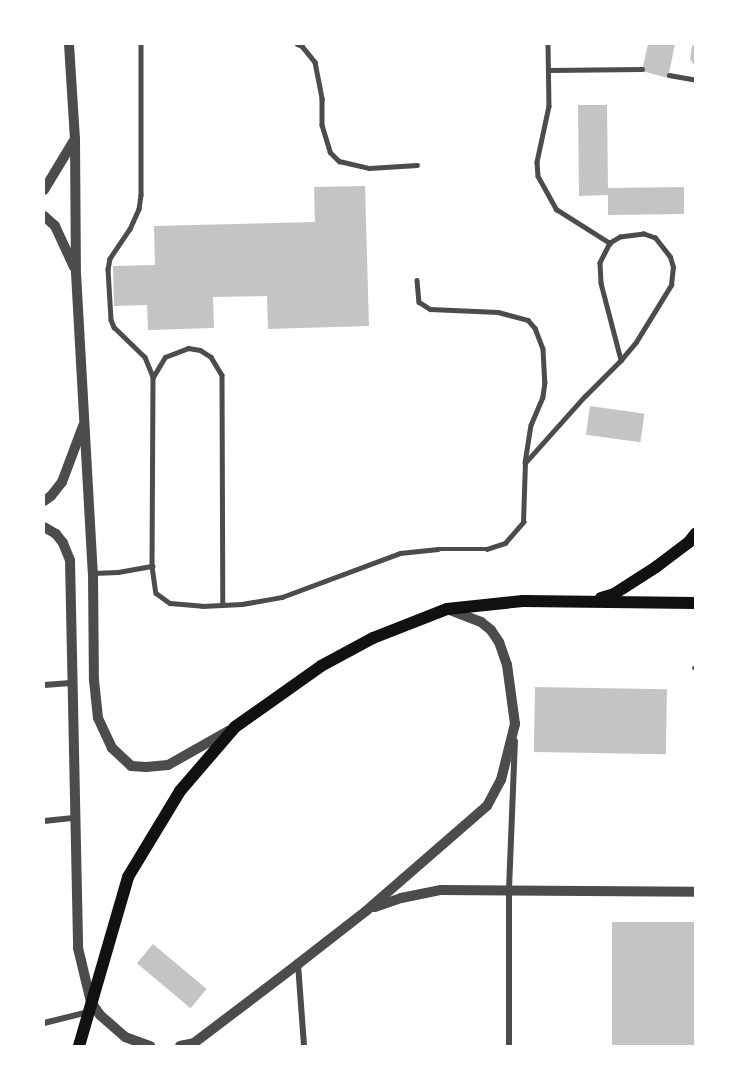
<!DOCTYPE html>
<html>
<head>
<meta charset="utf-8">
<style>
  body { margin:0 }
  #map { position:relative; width:739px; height:1090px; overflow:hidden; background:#fff; font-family:"Asap Condensed",sans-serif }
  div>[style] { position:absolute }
  .building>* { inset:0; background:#c4c4c4; transform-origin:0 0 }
  .service>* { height:4.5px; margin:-2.25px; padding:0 2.25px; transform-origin:2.25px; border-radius:2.25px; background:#4c4c4c }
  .minor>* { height:6px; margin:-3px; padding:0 3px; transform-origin:3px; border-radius:3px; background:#4c4c4c }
  .tertiary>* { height:10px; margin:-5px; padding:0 5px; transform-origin:5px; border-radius:5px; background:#4c4c4c }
  .secondary>* { height:12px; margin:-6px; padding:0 6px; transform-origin:6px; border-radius:6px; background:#111 }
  span { translate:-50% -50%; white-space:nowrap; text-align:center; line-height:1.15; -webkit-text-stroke:6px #fff; paint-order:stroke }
  .frame { position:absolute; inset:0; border:45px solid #fff; pointer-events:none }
</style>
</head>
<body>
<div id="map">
  <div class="building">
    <div style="clip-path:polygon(648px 44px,675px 44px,668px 78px,642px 71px)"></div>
    <div style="clip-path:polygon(696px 44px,696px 68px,690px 59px,692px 46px)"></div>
    <div style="clip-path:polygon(578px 105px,607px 105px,608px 188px,684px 187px,684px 214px,608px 215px,608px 195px,579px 196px)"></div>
    <div style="clip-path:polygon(365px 186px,369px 326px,268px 329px,267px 296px,213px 297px,214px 328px,148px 330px,147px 305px,114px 306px,113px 266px,155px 265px,154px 226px,315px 222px,314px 187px)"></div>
    <div style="left:590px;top:406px;width:55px;height:29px;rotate:8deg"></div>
    <div style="left:535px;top:687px;width:132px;height:65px;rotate:1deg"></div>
    <div style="left:612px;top:922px;width:84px;height:124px"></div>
    <div style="left:153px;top:944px;width:70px;height:25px;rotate:40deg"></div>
  </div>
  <div class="service">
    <div style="left:141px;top:44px;width:151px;rotate:90deg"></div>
    <div style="left:141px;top:195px;width:14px;rotate:98deg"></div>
    <div style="left:139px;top:209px;width:22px;rotate:114deg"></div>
    <div style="left:130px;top:229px;width:36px;rotate:124deg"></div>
    <div style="left:110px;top:259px;width:10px;rotate:101deg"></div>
    <div style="left:108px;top:269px;width:51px;rotate:86.6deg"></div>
    <div style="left:111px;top:320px;width:8px;rotate:67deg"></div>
    <div style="left:114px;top:327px;width:43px;rotate:44.1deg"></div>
    <div style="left:145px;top:357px;width:22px;rotate:68deg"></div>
    <div style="left:153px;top:377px;width:189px;rotate:90.3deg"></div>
    <div style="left:297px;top:44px;width:5px;rotate:22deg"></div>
    <div style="left:302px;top:46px;width:21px;rotate:51deg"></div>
    <div style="left:315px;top:62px;width:38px;rotate:79deg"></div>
    <div style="left:322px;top:99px;width:26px;rotate:90deg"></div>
    <div style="left:322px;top:125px;width:28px;rotate:73deg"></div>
    <div style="left:330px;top:152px;width:13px;rotate:45deg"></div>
    <div style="left:339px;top:161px;width:31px;rotate:13deg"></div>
    <div style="left:369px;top:168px;width:48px;rotate:-3.6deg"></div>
    <div style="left:548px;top:44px;width:62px;rotate:89.1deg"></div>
    <div style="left:549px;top:106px;width:57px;rotate:102.1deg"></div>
    <div style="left:537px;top:162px;width:14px;rotate:86deg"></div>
    <div style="left:538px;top:176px;width:38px;rotate:61deg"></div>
    <div style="left:556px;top:209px;width:64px;rotate:32.2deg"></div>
    <div style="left:549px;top:70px;width:93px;rotate:-0.6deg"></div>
    <div style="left:669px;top:75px;width:27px;rotate:10deg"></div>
    <div style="left:417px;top:280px;width:22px;rotate:85deg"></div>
    <div style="left:419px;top:302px;width:13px;rotate:32deg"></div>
    <div style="left:430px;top:309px;width:68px;rotate:2.5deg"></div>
    <div style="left:498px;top:312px;width:31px;rotate:15deg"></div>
    <div style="left:528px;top:320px;width:11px;rotate:49deg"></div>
    <div style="left:535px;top:328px;width:22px;rotate:69deg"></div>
    <div style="left:543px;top:349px;width:33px;rotate:87deg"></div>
    <div style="left:545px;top:382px;width:15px;rotate:98deg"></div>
    <div style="left:543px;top:397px;width:30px;rotate:113deg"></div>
    <div style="left:531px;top:425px;width:38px;rotate:99deg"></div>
    <div style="left:153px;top:377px;width:23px;rotate:-59deg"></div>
    <div style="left:165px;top:357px;width:25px;rotate:-21deg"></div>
    <div style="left:188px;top:348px;width:12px;rotate:9deg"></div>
    <div style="left:200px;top:350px;width:13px;rotate:32deg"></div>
    <div style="left:211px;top:357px;width:21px;rotate:59deg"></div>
    <div style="left:222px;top:375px;width:230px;rotate:89.8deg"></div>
    <div style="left:93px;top:573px;width:25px;rotate:-2deg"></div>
    <div style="left:118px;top:572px;width:35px;rotate:-10deg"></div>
    <div style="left:152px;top:566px;width:27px;rotate:82deg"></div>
    <div style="left:156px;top:593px;width:17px;rotate:36deg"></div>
    <div style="left:170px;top:603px;width:32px;rotate:5deg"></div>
    <div style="left:202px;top:606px;width:40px;rotate:-2.9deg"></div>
    <div style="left:242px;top:604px;width:41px;rotate:-9.9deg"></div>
    <div style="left:282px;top:597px;width:126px;rotate:-20.4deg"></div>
    <div style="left:400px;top:553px;width:38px;rotate:-6deg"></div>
    <div style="left:438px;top:549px;width:49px"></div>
    <div style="left:487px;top:549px;width:19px;rotate:-18deg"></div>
    <div style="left:505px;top:543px;width:28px;rotate:-49deg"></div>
    <div style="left:523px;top:522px;width:59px;rotate:-88.1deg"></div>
    <div style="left:525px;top:463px;width:90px;rotate:-48.2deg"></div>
    <div style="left:585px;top:396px;width:51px;rotate:-45deg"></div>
    <div style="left:621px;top:360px;width:23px;rotate:-50deg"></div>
    <div style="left:636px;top:342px;width:67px;rotate:-58.4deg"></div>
    <div style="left:671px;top:285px;width:18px;rotate:-84deg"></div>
    <div style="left:673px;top:267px;width:10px;rotate:-107deg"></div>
    <div style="left:670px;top:257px;width:24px;rotate:-128deg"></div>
    <div style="left:655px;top:238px;width:12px;rotate:-160deg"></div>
    <div style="left:644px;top:234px;width:24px;rotate:173deg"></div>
    <div style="left:620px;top:237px;width:12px;rotate:149deg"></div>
    <div style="left:610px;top:243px;width:22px;rotate:117deg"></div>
    <div style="left:600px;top:263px;width:20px;rotate:87deg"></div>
    <div style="left:601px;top:283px;width:80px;rotate:75.4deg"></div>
    <div style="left:694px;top:668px;width:2px"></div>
  </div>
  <div class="minor">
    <div style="left:44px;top:685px;width:27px;rotate:-4deg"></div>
    <div style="left:44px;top:821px;width:30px;rotate:-6deg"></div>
    <div style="left:298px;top:964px;width:82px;rotate:85.8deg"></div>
    <div style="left:44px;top:1023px;width:45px;rotate:-14deg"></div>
    <div style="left:509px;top:1046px;width:157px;rotate:-90deg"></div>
    <div style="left:509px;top:889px;width:148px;rotate:-87.7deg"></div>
  </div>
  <div class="tertiary">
    <div style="left:69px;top:44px;width:95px;rotate:86.4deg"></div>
    <div style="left:75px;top:139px;width:134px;rotate:89.6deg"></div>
    <div style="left:76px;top:273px;width:300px;rotate:86.8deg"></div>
    <div style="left:93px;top:573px;width:107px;rotate:89.5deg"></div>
    <div style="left:94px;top:680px;width:38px;rotate:84deg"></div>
    <div style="left:98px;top:718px;width:33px;rotate:65deg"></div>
    <div style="left:112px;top:748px;width:26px;rotate:43deg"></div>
    <div style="left:131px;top:766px;width:15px;rotate:4deg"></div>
    <div style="left:146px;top:767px;width:22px;rotate:-5deg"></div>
    <div style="left:168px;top:765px;width:71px;rotate:-29.4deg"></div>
    <div style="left:44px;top:190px;width:56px;rotate:-58.9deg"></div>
    <div style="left:44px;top:216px;width:15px;rotate:42deg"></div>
    <div style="left:55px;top:226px;width:45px;rotate:65.1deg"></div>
    <div style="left:44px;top:501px;width:9px;rotate:-36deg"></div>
    <div style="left:51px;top:496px;width:18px;rotate:-52deg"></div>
    <div style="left:62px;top:482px;width:60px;rotate:-69.4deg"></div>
    <div style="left:44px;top:527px;width:14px;rotate:30deg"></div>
    <div style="left:56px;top:534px;width:11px;rotate:52deg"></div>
    <div style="left:63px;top:543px;width:18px;rotate:68deg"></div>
    <div style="left:70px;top:560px;width:388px;rotate:88.8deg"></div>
    <div style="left:78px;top:948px;width:56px;rotate:76.5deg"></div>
    <div style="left:91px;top:1002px;width:16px;rotate:55deg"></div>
    <div style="left:100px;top:1015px;width:33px;rotate:41deg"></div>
    <div style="left:125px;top:1037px;width:27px;rotate:20deg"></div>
    <div style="left:375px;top:907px;width:28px;rotate:-19deg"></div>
    <div style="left:401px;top:898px;width:41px;rotate:-11.3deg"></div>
    <div style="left:441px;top:890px;width:255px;rotate:0.4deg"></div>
    <div style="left:180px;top:1046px;width:14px;rotate:-12deg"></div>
    <div style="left:194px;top:1043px;width:131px;rotate:-37.2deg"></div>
    <div style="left:298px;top:964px;width:86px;rotate:-37.9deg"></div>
    <div style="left:366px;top:911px;width:160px;rotate:-41deg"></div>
    <div style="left:487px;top:806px;width:30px;rotate:-62deg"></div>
    <div style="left:501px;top:780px;width:58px;rotate:-76deg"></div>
    <div style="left:515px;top:724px;width:60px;rotate:-97.7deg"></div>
    <div style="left:507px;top:665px;width:24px;rotate:-109deg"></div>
    <div style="left:499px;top:642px;width:14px;rotate:-124deg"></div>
    <div style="left:491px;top:630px;width:13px;rotate:-141deg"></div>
    <div style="left:481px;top:622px;width:36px;rotate:-159deg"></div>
  </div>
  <div class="secondary">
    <div style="left:601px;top:598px;width:14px;rotate:-17deg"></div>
    <div style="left:614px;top:594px;width:50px;rotate:-32.7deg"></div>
    <div style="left:656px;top:567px;width:41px;rotate:-37.1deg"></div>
    <div style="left:689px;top:542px;width:11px;rotate:-52deg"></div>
    <div style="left:79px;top:1046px;width:176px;rotate:-73.8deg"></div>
    <div style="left:128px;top:877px;width:100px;rotate:-58.8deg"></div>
    <div style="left:180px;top:791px;width:84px;rotate:-49.3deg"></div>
    <div style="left:235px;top:727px;width:105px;rotate:-35.3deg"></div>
    <div style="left:321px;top:666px;width:59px;rotate:-28.3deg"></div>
    <div style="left:373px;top:638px;width:79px;rotate:-21.4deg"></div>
    <div style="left:447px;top:609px;width:76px;rotate:-6deg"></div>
    <div style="left:523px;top:601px;width:173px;rotate:0.7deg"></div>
  </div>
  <div class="frame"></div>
</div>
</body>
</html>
